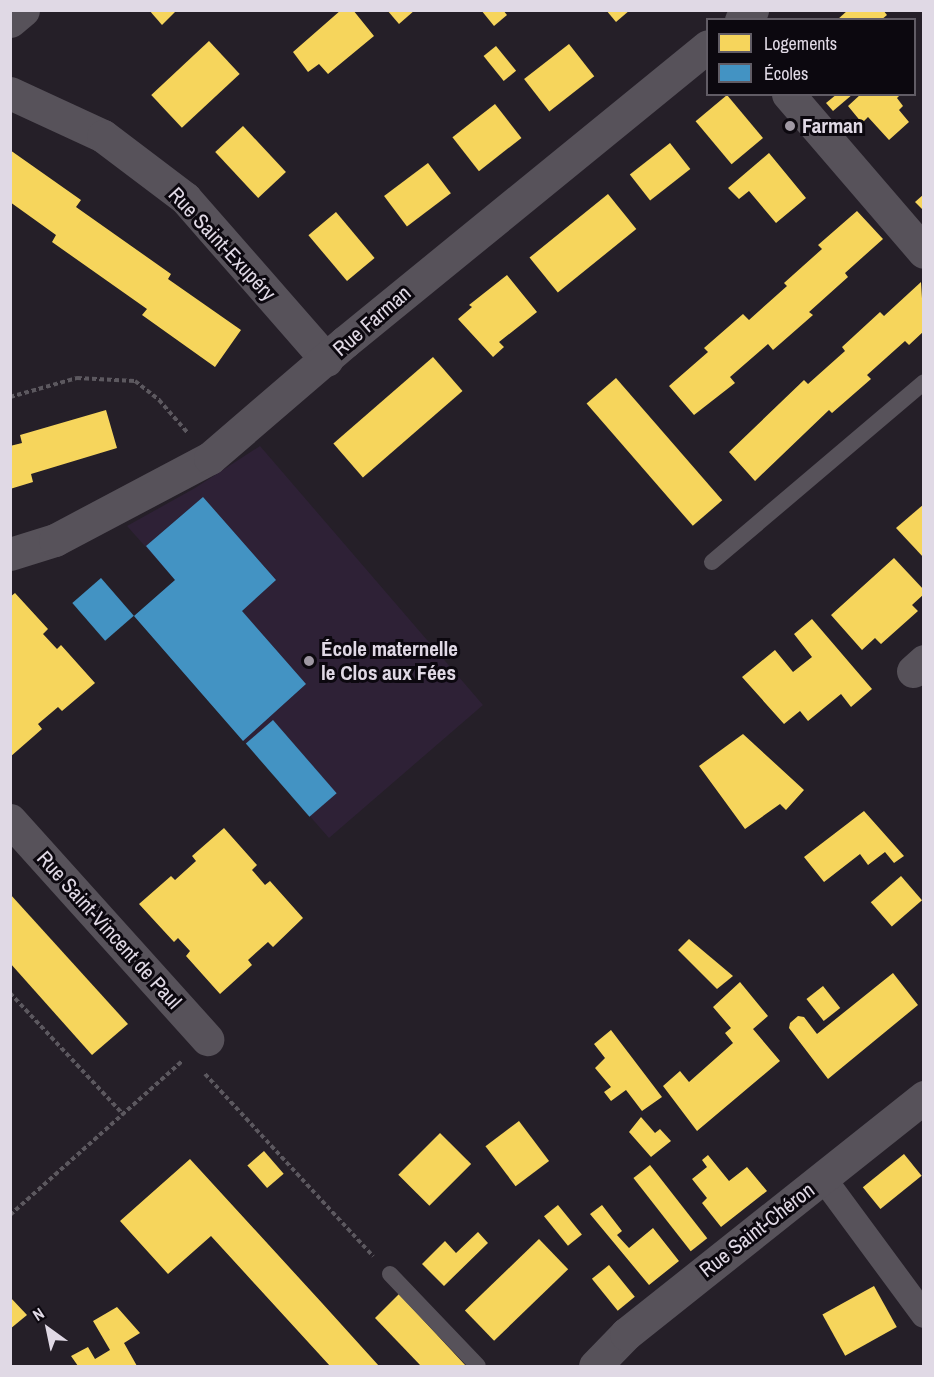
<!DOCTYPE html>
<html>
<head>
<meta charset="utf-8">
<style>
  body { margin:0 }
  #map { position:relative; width:934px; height:1377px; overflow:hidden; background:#251f28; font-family:"Archivo Narrow",sans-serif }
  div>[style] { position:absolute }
  .built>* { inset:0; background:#2e2136 }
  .homes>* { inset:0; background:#f6d55c; transform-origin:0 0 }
  .schools>* { inset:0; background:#4393c3; transform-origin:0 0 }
  .path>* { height:4px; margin-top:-2px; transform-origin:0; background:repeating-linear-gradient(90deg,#5c585f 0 4.5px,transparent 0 7.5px) }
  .service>* { height:16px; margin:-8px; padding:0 8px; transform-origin:8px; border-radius:8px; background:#57525a }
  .pedestrian>* { height:26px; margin:-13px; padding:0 13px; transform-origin:13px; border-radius:13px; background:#57525a }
  .minor>* { height:33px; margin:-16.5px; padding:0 16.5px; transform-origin:16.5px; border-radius:16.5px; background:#57525a }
  .tertiary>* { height:33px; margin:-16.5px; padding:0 16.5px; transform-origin:16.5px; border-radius:16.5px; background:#57525a }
  .dots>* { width:16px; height:16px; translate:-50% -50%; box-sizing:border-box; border:3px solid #0c080f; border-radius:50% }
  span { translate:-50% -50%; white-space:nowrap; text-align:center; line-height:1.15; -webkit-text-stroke:6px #0c080f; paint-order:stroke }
  .poi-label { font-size:21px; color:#e0d9e5; font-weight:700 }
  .left { translate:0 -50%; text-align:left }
  .street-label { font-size:21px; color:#e0d9e5 }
  .frame { position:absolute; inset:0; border:12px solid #e0d9e5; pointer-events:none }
  .legend { position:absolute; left:706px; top:18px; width:210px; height:78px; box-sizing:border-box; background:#0c080f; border:2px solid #615c65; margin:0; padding:8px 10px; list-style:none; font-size:18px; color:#e0d9e5 }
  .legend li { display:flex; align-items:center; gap:12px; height:30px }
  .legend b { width:30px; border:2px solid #615c65 }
  .north { position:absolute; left:18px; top:1299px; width:60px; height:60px; -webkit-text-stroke:4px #0c080f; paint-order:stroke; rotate:327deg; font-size:16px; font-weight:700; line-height:24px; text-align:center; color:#e0d9e5 }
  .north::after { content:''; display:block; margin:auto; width:21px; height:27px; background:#e0d9e5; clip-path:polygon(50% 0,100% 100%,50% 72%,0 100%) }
</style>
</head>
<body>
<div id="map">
  <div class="built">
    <div style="clip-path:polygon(260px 446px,483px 705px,329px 838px,134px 616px,175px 580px,127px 526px,195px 488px)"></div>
  </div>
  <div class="homes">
    <div style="clip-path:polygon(149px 10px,177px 10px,162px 25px)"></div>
    <div style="clip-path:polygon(341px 10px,353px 10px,374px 36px,328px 74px,319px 64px,308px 72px,293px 52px)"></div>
    <div style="clip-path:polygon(387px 10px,415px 10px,399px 24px)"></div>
    <div style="clip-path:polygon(481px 10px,503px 10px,507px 15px,494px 26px)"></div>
    <div style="clip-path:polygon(606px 10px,630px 10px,616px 22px)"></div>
    <div style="clip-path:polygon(848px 10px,883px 10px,887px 15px,881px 20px,837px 20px)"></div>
    <div style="left:209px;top:41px;width:45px;height:79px;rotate:47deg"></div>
    <div style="left:569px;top:44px;width:41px;height:57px;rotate:52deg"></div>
    <div style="left:496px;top:46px;width:32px;height:16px;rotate:51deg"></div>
    <div style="clip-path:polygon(837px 94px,853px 94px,833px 111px,826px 103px)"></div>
    <div style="clip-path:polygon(861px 94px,901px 94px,897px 98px,903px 106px,899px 110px,909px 122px,889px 140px,868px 117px,862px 123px,848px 106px)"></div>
    <div style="left:727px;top:95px;width:56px;height:41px;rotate:50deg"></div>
    <div style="left:495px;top:104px;width:43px;height:54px;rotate:52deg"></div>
    <div style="left:243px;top:126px;width:63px;height:38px;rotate:47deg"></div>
    <div style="left:670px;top:143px;width:33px;height:51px;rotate:52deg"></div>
    <div style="clip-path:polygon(10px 150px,81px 200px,76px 207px,171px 274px,168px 279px,241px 330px,215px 367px,142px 315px,147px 309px,52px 242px,56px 235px,10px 202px)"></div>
    <div style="clip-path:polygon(769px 153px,806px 198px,776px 223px,749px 191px,739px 199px,728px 188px)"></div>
    <div style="left:428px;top:163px;width:38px;height:55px;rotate:53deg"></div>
    <div style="left:608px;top:194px;width:45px;height:101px;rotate:51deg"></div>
    <div style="clip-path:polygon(924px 194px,924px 211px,915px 202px)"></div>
    <div style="clip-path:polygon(857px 211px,883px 239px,845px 273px,848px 277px,809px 312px,813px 315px,773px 350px,768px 344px,730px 377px,735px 383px,694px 415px,669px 386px,708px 352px,704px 348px,743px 314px,749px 320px,787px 286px,784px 283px,822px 249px,818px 245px)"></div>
    <div style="left:336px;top:212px;width:60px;height:36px;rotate:50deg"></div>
    <div style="clip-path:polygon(507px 275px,537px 312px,499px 342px,504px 347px,493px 357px,458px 319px,472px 307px,469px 305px)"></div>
    <div style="clip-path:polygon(921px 282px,924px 331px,909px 345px,905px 341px,867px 375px,871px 379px,832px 413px,829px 410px,755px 481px,729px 452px,804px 380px,808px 384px,845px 351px,842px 347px,880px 312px,884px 316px)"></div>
    <div style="left:433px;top:357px;width:45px;height:132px;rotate:49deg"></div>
    <div style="left:616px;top:378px;width:162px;height:39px;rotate:49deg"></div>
    <div style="clip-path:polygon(106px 410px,117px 448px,31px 474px,33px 482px,10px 489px,10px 446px,22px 443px,20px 435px)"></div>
    <div style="clip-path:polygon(924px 504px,924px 558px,896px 528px)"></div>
    <div style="clip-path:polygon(894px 558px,924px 590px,924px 594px,912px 605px,918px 611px,881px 644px,875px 638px,862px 650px,831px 615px)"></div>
    <div style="clip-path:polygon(15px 593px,48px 629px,43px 634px,57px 649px,61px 645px,95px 683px,62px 711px,58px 707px,38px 724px,42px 729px,10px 757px,10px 597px)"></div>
    <div style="clip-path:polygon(812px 619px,872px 689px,851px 707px,841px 694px,808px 721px,800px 711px,784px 724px,742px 677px,775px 650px,793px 672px,812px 657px,794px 634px)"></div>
    <div style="clip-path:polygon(743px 734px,804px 790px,786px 810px,780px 804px,745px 829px,699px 766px)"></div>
    <div style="clip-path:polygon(864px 811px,904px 856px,894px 863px,885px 852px,868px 865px,860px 854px,824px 882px,804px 857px)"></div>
    <div style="clip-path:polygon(224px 828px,257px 865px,252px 870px,265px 885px,270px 881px,303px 918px,273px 947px,268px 942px,248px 960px,252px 965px,220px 994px,186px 956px,190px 951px,178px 938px,174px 942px,139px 904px,171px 876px,175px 880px,196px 861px,192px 856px)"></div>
    <div style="left:901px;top:876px;width:32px;height:40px;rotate:49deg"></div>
    <div style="clip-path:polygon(10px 894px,128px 1024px,92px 1055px,10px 963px)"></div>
    <div style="clip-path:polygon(689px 939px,733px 976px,717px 989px,678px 950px)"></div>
    <div style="clip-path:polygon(893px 973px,918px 1005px,828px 1079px,789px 1028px,790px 1023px,798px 1016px,804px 1017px,817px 1034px)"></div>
    <div style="clip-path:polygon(740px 982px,768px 1016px,753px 1029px,780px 1061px,697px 1131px,663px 1086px,680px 1071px,689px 1082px,733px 1043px,725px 1033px,731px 1028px,713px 1007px)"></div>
    <div style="left:823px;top:986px;width:28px;height:21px;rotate:52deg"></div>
    <div style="clip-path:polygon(611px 1030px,662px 1097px,642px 1111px,626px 1090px,611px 1101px,604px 1092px,611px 1087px,595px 1068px,605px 1058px,594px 1044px)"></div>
    <div style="clip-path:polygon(641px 1117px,655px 1133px,660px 1129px,671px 1141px,651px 1157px,629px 1132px)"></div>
    <div style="left:519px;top:1121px;width:50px;height:42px;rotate:53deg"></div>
    <div style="left:440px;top:1133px;width:44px;height:59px;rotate:45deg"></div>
    <div style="left:264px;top:1151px;width:30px;height:22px;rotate:49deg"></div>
    <div style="left:904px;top:1154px;width:28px;height:53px;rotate:51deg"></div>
    <div style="clip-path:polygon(708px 1155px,729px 1181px,747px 1167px,767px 1191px,721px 1227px,702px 1203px,707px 1198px,692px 1179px,707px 1167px,702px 1160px)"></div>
    <div style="clip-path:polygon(190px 1159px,322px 1303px,379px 1366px,330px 1366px,211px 1236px,168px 1274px,120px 1221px)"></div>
    <div style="left:650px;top:1165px;width:93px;height:21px;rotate:52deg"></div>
    <div style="left:558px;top:1205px;width:38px;height:18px;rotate:51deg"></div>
    <div style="clip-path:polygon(602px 1205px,622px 1231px,617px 1235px,629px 1248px,653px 1228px,679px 1261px,649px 1285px,590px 1214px)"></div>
    <div style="clip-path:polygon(478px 1232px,488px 1243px,444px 1286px,422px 1264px,445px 1241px,456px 1253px)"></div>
    <div style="left:539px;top:1239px;width:42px;height:103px;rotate:46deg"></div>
    <div style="left:609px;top:1265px;width:41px;height:22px;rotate:51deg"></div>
    <div style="left:874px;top:1286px;width:47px;height:59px;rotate:61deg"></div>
    <div style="clip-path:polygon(399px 1294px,466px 1366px,421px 1366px,375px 1318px)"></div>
    <div style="clip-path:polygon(10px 1297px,27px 1315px,10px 1329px)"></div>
    <div style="clip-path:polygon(117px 1307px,140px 1333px,124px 1343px,137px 1366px,78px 1366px,71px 1356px,88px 1347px,95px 1359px,110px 1350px,93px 1321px)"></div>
  </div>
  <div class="schools">
    <div style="clip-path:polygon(203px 497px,276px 580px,242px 611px,306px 684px,243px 741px,134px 616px,175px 580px,146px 546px)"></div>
    <div style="left:101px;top:578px;width:50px;height:38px;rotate:49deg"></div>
    <div style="left:273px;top:720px;width:97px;height:36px;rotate:49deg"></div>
  </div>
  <div class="path">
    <div style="left:10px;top:397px;width:70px;rotate:-15.8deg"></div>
    <div style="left:77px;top:378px;width:58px;rotate:3deg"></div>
    <div style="left:135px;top:381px;width:31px;rotate:38deg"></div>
    <div style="left:159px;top:400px;width:43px;rotate:48.8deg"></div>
    <div style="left:10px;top:993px;width:166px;rotate:47deg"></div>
    <div style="left:205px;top:1074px;width:248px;rotate:47.3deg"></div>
    <div style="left:10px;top:1215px;width:231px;rotate:-41.8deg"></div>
  </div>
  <div class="service">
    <div style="left:712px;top:562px;width:278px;rotate:-40.3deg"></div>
    <div style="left:390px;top:1274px;width:127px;rotate:46.3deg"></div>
  </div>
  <div class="pedestrian">
    <div style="left:823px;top:1178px;width:170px;rotate:53.6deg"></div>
  </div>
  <div class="minor">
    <div style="left:741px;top:20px;width:15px;rotate:-42deg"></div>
    <div style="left:10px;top:21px;width:17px;rotate:-40deg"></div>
    <div style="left:10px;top:93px;width:102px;rotate:24.8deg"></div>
    <div style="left:103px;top:136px;width:103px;rotate:37.1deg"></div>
    <div style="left:185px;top:198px;width:215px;rotate:48.8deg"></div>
    <div style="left:788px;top:94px;width:208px;rotate:49.3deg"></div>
    <div style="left:10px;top:554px;width:47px;rotate:-17.3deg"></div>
    <div style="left:55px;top:540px;width:175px;rotate:-27.9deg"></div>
    <div style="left:210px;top:458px;width:178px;rotate:-40.7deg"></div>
    <div style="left:345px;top:342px;width:468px;rotate:-39.2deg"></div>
    <div style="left:913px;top:671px;width:15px;rotate:-42deg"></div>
    <div style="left:10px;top:820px;width:295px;rotate:48deg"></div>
  </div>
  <div class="tertiary">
    <div style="left:595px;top:1366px;width:45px;rotate:-45.9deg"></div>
    <div style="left:626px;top:1334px;width:381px;rotate:-38.5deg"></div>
  </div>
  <div class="dots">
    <div style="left:790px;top:126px;background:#9f98a3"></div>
    <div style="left:309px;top:661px;background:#9f98a3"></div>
  </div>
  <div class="poi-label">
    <span class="left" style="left:802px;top:126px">Farman</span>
    <span class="left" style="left:321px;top:661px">École maternelle<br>le Clos aux Fées</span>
  </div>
  <div class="street-label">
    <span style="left:222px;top:244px;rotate:47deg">Rue Saint-Exupéry</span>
    <span style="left:372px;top:321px;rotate:-41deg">Rue Farman</span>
    <span style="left:109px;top:930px;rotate:48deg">Rue Saint-Vincent de Paul</span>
    <span style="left:757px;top:1230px;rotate:-38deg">Rue Saint-Chéron</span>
  </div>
  <div class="frame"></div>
  <ul class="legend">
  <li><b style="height:16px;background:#f6d55c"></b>Logements</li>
  <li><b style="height:16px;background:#4393c3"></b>Écoles</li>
  </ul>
  <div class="north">N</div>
</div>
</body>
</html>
